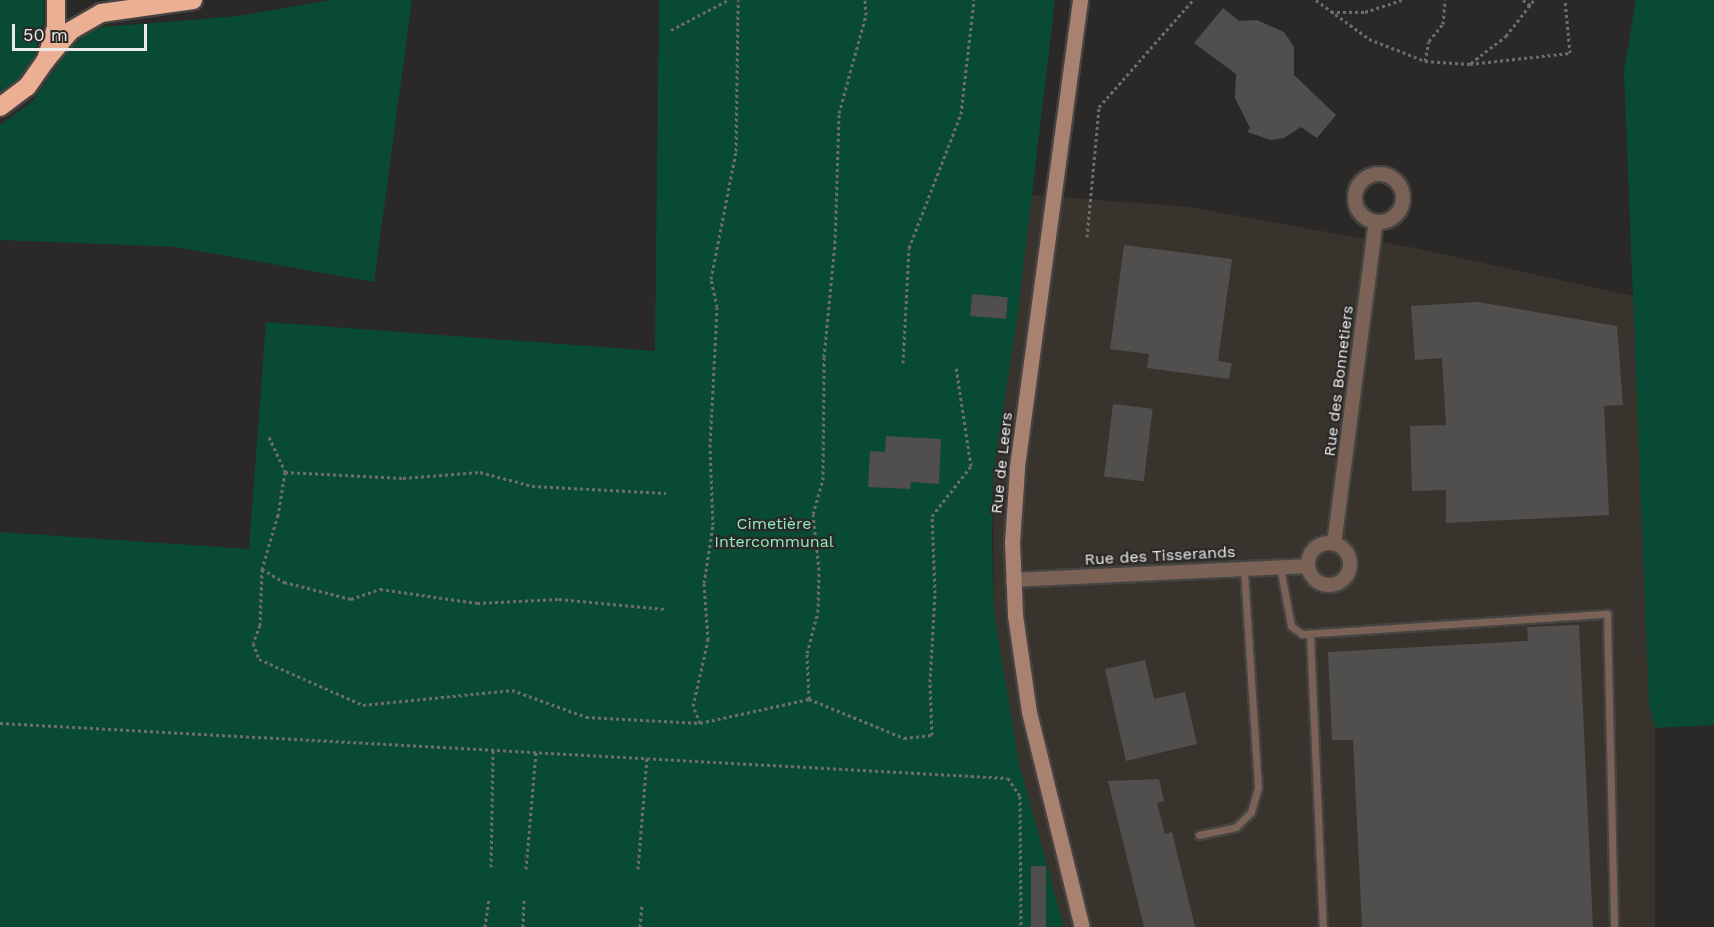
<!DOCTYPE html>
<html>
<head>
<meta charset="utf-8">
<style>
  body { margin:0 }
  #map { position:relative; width:1714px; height:927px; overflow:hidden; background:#2b2927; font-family:"Work Sans",sans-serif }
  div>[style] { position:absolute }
  .built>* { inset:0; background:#38332c }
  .green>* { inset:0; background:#084a33 }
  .building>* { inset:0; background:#514f4d; transform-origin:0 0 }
  .path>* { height:3px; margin-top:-1.5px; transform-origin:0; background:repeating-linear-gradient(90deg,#6f6d6c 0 3px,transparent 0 6px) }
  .roads { filter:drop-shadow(2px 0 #464442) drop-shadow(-2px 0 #464442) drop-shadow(0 2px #464442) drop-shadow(0 -2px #464442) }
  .lane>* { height:7px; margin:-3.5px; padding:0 3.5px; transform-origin:3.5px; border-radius:3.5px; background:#7a6257 }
  .street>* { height:14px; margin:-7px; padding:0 7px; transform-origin:7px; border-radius:7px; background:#7a6257 }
  .street>.ring { margin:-7px; padding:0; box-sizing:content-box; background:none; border:14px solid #7a6257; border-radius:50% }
  .secondary>* { height:15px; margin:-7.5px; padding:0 7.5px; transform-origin:7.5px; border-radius:7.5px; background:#a88170 }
  .highway>* { height:18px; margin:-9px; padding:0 9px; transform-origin:9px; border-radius:9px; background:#ebaf93 }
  span { translate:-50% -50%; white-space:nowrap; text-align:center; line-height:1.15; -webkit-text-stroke:4.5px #2b2927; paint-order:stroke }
  .street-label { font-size:16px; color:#ebeae9 }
  .park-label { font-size:16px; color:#8cebbf }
  .scale { position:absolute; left:12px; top:24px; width:135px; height:27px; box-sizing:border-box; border:3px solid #ebeae9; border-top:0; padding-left:8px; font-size:18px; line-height:21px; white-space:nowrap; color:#ebeae9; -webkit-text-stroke:4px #2b2927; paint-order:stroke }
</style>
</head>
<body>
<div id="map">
  <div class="built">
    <div style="clip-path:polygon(1032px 195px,1189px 207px,1415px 248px,1633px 296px,1649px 704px,1655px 728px,1655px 927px,1064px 927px,1019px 763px,994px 613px,993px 475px)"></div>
  </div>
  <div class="green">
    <div style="clip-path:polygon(0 0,43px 0,44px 19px,33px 59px,21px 76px,0 93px)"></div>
    <div style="clip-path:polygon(331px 0,412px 0,374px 282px,176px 247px,0 240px,0 125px,32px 102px,70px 48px,85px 35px,102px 27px,238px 16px)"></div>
    <div style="clip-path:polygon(659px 0,1055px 0,1018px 312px,993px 475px,992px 543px,994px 613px,1019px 763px,1064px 927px,0 927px,0 532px,249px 549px,266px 322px,655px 351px)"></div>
    <div style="clip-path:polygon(1636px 0,1714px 0,1714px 725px,1655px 728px,1649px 704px,1624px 70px)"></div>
  </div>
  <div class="building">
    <div style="clip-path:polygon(1223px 8px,1239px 21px,1257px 20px,1284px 32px,1294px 47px,1294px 75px,1336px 115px,1317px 138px,1301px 127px,1284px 138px,1271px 140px,1247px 132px,1250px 128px,1235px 98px,1236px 74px,1194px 43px)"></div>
    <div style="clip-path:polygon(1124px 245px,1232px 259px,1218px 361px,1232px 363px,1229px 379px,1147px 368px,1149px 354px,1110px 349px)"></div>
    <div style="left:972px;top:294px;width:36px;height:22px;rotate:5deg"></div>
    <div style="clip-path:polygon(1478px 302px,1617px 326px,1623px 405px,1604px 406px,1609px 515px,1446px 523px,1446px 490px,1412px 491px,1410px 426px,1446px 425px,1442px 358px,1415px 360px,1411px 306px)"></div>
    <div style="left:1113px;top:404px;width:40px;height:73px;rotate:7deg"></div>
    <div style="clip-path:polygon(886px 436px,941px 439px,939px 484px,911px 482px,910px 489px,868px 487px,870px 451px,885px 452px)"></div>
    <div style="clip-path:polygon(1579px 625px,1593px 927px,1362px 927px,1353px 740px,1332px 740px,1328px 652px,1528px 641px,1527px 627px)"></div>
    <div style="clip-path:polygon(1145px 660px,1154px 699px,1185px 692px,1197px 744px,1126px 761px,1105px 669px)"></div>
    <div style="clip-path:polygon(1159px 779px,1164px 801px,1157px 803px,1165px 834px,1172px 832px,1195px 927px,1144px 927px,1108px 781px)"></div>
    <div style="left:1031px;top:866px;width:15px;height:61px"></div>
  </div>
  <div class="path">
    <div style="left:1316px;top:0;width:66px;rotate:36.3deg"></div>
    <div style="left:1369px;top:39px;width:60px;rotate:21.4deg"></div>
    <div style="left:1425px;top:61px;width:45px;rotate:3.8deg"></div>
    <div style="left:1470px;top:64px;width:101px;rotate:-6.3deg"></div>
    <div style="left:1570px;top:53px;width:53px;rotate:-95.4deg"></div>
    <div style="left:1523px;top:0;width:10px;rotate:37deg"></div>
    <div style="left:1331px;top:12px;width:34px"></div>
    <div style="left:1365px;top:12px;width:40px;rotate:-18deg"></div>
    <div style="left:671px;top:30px;width:64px;rotate:-27.8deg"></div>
    <div style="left:1425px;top:61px;width:20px;rotate:-79deg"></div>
    <div style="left:1429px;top:41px;width:22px;rotate:-51deg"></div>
    <div style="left:1443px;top:24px;width:24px;rotate:-85deg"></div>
    <div style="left:1471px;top:63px;width:44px;rotate:-37.6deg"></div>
    <div style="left:1506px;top:36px;width:46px;rotate:-52.1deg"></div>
    <div style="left:1087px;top:237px;width:131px;rotate:-84.7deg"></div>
    <div style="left:1099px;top:107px;width:142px;rotate:-48.7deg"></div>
    <div style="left:903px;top:363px;width:115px;rotate:-87deg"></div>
    <div style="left:909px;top:248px;width:144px;rotate:-68.8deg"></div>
    <div style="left:961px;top:114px;width:115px;rotate:-83.5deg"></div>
    <div style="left:269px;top:437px;width:38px;rotate:65deg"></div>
    <div style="left:285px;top:472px;width:44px;rotate:99.2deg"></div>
    <div style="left:278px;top:515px;width:56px;rotate:106.5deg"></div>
    <div style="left:262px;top:569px;width:56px;rotate:92deg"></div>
    <div style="left:260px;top:625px;width:19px;rotate:111deg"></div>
    <div style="left:253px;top:643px;width:17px;rotate:69deg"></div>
    <div style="left:259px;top:659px;width:114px;rotate:23.9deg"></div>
    <div style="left:363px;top:705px;width:150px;rotate:-5.7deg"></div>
    <div style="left:512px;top:690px;width:79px;rotate:20deg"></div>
    <div style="left:586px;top:717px;width:114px;rotate:3deg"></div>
    <div style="left:700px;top:723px;width:18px;rotate:-112deg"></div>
    <div style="left:693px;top:706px;width:68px;rotate:-77.2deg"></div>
    <div style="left:708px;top:640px;width:57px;rotate:-94deg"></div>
    <div style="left:704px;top:583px;width:59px;rotate:-81.2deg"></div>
    <div style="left:713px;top:525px;width:78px;rotate:-92.2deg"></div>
    <div style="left:710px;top:447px;width:140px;rotate:-87.1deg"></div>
    <div style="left:717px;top:307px;width:29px;rotate:-102deg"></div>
    <div style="left:711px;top:279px;width:130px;rotate:-78.9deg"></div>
    <div style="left:736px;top:151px;width:151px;rotate:-89.2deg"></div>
    <div style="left:285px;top:472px;width:118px;rotate:2.9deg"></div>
    <div style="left:403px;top:478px;width:77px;rotate:-4.5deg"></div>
    <div style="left:480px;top:472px;width:54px;rotate:15.1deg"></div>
    <div style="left:532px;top:486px;width:134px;rotate:3deg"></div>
    <div style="left:262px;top:569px;width:26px;rotate:31deg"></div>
    <div style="left:284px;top:582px;width:69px;rotate:14.2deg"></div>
    <div style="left:351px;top:599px;width:31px;rotate:-19deg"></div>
    <div style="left:380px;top:589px;width:98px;rotate:8.2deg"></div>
    <div style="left:477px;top:603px;width:82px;rotate:-2.8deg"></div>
    <div style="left:559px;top:599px;width:106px;rotate:5.4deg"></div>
    <div style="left:809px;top:699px;width:103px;rotate:22.3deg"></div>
    <div style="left:904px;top:738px;width:28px;rotate:-6deg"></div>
    <div style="left:932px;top:735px;width:53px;rotate:-92.2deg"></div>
    <div style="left:930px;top:682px;width:89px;rotate:-86.8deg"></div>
    <div style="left:935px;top:593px;width:77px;rotate:-92.2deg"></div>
    <div style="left:932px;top:516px;width:63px;rotate:-52deg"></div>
    <div style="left:971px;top:466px;width:100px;rotate:-98.6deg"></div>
    <div style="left:0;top:723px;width:1009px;rotate:3.12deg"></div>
    <div style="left:1008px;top:778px;width:22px;rotate:56deg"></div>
    <div style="left:1020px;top:796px;width:131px;rotate:89.6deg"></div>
    <div style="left:700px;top:723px;width:112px;rotate:-12.4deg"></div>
    <div style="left:809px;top:699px;width:46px;rotate:-92.5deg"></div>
    <div style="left:807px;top:653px;width:42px;rotate:-75deg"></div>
    <div style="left:818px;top:612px;width:42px;rotate:-88.6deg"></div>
    <div style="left:819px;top:570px;width:56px;rotate:-96.1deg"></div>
    <div style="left:813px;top:514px;width:35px;rotate:-74deg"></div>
    <div style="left:823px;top:480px;width:123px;rotate:-89.5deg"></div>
    <div style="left:824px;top:357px;width:115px;rotate:-84.5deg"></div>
    <div style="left:835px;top:243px;width:130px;rotate:-88.2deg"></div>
    <div style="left:839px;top:113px;width:102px;rotate:-74.6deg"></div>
    <div style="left:866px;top:15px;width:15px;rotate:-94deg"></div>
    <div style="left:491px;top:867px;width:117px;rotate:-89deg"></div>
    <div style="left:526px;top:869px;width:117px;rotate:-85.1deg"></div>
    <div style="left:638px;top:869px;width:111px;rotate:-85.4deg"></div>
    <div style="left:485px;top:927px;width:28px;rotate:-82deg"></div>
    <div style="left:523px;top:927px;width:27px;rotate:-88deg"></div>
    <div style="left:640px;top:927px;width:23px;rotate:-85deg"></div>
  </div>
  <div class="roads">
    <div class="lane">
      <div style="left:1280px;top:567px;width:60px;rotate:79.4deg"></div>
      <div style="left:1291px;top:626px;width:14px;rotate:36deg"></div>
      <div style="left:1302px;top:634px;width:306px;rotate:-3.8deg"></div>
      <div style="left:1607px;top:614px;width:313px;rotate:88.7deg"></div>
      <div style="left:1310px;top:634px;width:293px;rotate:87.5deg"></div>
      <div style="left:1199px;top:835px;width:38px;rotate:-12deg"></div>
      <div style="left:1236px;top:827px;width:21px;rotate:-45deg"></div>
      <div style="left:1251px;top:812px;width:26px;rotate:-74deg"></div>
      <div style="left:1258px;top:787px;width:218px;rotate:-93.7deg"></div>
    </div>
    <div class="street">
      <div class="ring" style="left:1355px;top:174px;width:34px;height:34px"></div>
      <div class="ring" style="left:1308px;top:543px;width:28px;height:28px"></div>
      <div style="left:1334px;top:544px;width:325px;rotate:-82.6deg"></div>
      <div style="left:1013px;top:580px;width:295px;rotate:-2.7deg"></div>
    </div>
    <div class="secondary">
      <div style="left:1080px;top:0;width:473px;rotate:97.7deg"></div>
      <div style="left:1017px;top:469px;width:73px;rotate:93.9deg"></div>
      <div style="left:1012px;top:542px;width:73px;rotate:87.6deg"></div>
      <div style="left:1015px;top:615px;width:98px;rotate:81.8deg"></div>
      <div style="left:1029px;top:712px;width:221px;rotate:76.2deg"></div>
    </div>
    <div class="highway">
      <div style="left:46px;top:60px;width:38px;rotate:-50deg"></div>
      <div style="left:70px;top:31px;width:36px;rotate:-30deg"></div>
      <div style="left:101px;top:13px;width:93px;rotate:-8deg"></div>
      <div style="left:0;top:107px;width:34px;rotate:-37deg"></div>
      <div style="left:27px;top:87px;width:33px;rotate:-55deg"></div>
      <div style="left:46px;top:60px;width:34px;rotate:-73deg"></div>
      <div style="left:56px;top:28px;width:28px;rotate:-90deg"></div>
    </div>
  </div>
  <div class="street-label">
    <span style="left:1339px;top:381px;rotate:-83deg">Rue des Bonnetiers</span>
    <span style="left:1002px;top:463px;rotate:-84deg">Rue de Leers</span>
    <span style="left:1160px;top:556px;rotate:-3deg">Rue des Tisserands</span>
  </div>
  <div class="park-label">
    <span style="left:774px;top:533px">Cimetière<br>Intercommunal</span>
  </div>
  <div class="scale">50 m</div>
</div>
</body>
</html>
